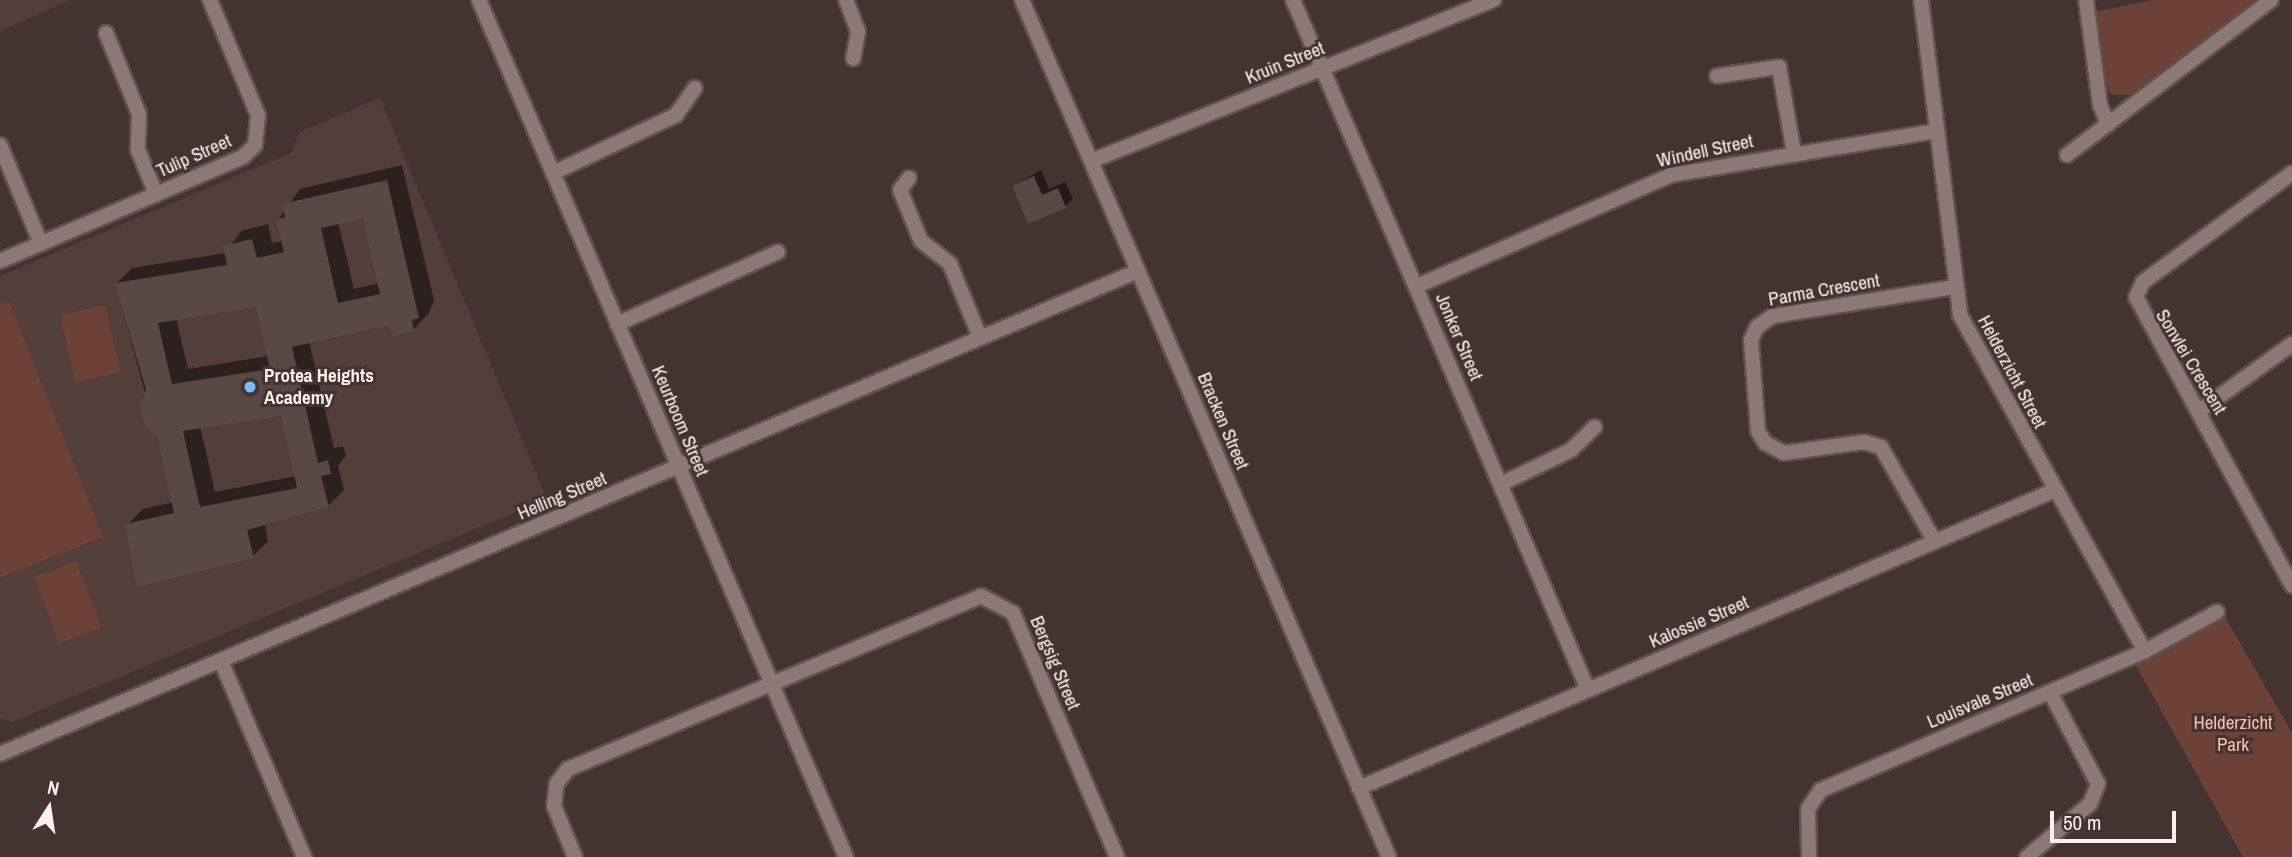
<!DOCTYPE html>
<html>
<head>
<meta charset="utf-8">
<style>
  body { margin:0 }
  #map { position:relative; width:2292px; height:857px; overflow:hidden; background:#443330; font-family:"Archivo Narrow",sans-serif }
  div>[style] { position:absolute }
  .built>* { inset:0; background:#543e39 }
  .green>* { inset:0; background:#6c4138; transform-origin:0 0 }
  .shadow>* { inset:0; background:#0007 }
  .building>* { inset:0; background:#594844 }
  .roads { filter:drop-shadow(2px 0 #60524f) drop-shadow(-2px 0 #60524f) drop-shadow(0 2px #60524f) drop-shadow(0 -2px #60524f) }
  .street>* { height:14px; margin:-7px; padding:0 7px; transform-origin:7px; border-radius:7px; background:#8c7975 }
  .dots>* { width:19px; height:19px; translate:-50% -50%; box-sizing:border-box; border:4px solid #443330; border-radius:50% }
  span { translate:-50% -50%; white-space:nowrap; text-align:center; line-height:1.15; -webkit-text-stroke:6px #443330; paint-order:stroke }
  .street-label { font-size:19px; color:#fbf0ed }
  .poi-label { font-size:19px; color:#fbf0ed; font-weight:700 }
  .left { translate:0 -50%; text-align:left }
  .park-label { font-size:19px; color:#febfb0 }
  .north { position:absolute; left:14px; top:773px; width:70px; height:70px; -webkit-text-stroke:5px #443330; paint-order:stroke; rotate:12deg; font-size:19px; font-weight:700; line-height:28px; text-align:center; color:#fbf0ed }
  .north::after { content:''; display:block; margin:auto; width:24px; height:32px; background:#fbf0ed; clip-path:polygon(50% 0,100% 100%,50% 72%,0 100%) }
  .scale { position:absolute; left:2050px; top:811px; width:126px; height:32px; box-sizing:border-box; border:4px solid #fbf0ed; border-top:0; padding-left:9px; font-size:21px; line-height:24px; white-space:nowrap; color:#fbf0ed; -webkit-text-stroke:5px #443330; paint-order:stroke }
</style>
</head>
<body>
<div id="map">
  <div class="built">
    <div style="clip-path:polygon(0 0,71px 0,0 31px)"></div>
    <div style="clip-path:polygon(380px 98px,547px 499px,12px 722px,0 718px,0 276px,291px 153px,300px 132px)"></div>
  </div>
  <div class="green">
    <div style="clip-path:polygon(2153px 0,2259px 0,2130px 95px,2112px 95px,2104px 85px,2094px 12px)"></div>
    <div style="clip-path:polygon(9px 301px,103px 537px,0 578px,0 304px)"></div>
    <div style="left:105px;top:305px;width:69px;height:46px;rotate:77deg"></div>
    <div style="left:76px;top:561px;width:71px;height:45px;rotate:69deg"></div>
    <div style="clip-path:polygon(2225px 617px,2292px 733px,2292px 857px,2243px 857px,2135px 664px)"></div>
  </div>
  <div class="shadow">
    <div style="clip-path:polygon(evenodd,402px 165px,434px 300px,429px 313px,414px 329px,391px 323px,309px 341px,334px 448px,343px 446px,346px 456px,338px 465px,344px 490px,328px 506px,265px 523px,268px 541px,253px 556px,127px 525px,143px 509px,174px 502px,116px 284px,132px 268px,226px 253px,241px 231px,268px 224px,272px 243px,283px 241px,278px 220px,300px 189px,402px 165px,364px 216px,380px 283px,354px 289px,338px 222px,364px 216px,402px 165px,257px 305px,269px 356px,188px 369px,176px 318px,257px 305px,402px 165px,282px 414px,296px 476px,215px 492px,200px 426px,282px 414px)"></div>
    <div style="clip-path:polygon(1041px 170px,1049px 189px,1065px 182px,1073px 199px,1065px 206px,1014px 186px)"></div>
  </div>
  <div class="building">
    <div style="clip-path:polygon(1034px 176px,1042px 195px,1058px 188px,1066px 208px,1028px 224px,1012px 186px)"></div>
    <div style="clip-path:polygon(evenodd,387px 180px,419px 318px,412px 320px,414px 331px,393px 336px,390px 325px,292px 347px,318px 463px,328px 460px,331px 474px,321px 476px,329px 507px,247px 530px,254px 558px,137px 587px,125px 524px,174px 513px,157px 437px,145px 425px,140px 405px,146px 390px,115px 283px,227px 265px,223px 246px,252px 239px,257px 258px,284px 252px,276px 220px,285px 217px,282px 204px,387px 180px,363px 219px,380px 294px,338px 303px,321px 228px,363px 219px,387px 180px,256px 307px,270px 369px,172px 384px,158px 323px,256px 307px,387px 180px,281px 416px,297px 488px,200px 507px,183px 431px,281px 416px)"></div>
  </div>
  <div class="roads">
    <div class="street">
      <div style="left:479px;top:0;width:932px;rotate:66.82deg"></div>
      <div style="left:846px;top:0;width:34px;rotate:69deg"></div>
      <div style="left:858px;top:32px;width:27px;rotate:100deg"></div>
      <div style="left:1022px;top:0;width:932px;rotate:66.82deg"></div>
      <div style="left:1293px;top:0;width:750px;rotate:66.85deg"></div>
      <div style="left:1921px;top:0;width:317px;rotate:82.9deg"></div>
      <div style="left:1960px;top:315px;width:384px;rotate:61.2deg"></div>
      <div style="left:2086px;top:0;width:106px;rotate:82.4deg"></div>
      <div style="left:2100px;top:105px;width:21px;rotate:67deg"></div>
      <div style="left:106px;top:33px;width:87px;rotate:67.8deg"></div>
      <div style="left:139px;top:114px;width:36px;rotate:92deg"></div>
      <div style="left:138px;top:150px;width:48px;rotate:67.8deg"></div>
      <div style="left:1717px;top:76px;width:63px;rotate:-8.3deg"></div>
      <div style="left:1779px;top:67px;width:87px;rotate:80.1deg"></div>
      <div style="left:0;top:145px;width:107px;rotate:67.5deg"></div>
      <div style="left:2067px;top:155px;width:256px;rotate:-37.2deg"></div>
      <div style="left:1091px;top:161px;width:434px;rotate:-21.8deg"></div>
      <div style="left:553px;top:173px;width:136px;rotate:-25.2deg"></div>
      <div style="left:676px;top:115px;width:33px;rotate:-55deg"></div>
      <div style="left:2292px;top:173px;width:185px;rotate:143.8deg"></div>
      <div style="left:2143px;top:282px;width:17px;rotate:115deg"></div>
      <div style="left:2136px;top:297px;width:328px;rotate:61.6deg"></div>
      <div style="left:909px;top:178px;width:15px;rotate:127deg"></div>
      <div style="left:900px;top:190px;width:55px;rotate:67.6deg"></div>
      <div style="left:921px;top:241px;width:37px;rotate:38deg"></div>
      <div style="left:950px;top:264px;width:79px;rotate:67.7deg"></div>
      <div style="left:0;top:261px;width:264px;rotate:-23.2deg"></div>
      <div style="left:243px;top:157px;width:17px;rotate:-45deg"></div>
      <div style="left:255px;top:145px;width:30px;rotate:-84deg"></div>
      <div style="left:258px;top:115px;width:125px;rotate:-112.7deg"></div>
      <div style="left:1417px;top:286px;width:277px;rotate:-23.6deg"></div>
      <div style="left:1671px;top:175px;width:269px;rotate:-9.4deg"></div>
      <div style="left:617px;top:324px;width:176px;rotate:-24.1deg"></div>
      <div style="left:2199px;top:411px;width:115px;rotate:-35.8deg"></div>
      <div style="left:1501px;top:484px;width:78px;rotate:-25.9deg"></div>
      <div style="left:1571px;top:450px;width:33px;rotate:-44deg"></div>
      <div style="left:1935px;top:542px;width:109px;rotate:-119.6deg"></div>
      <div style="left:1881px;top:447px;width:18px;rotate:-164deg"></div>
      <div style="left:1864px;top:442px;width:81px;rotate:172.2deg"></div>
      <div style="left:1784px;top:453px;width:21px;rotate:-152deg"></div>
      <div style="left:1765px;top:443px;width:14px;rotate:-120deg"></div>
      <div style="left:1758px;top:431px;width:91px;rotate:-94.4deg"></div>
      <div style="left:1751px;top:340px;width:14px;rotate:-65deg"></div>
      <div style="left:1757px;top:327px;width:19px;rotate:-35deg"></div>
      <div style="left:1773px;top:316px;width:184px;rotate:-9.1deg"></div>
      <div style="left:221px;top:661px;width:213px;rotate:67deg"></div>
      <div style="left:0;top:754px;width:1236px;rotate:-23deg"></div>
      <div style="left:1359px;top:788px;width:755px;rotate:-23.17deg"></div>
      <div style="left:575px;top:857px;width:55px;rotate:-112.4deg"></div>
      <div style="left:554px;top:806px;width:23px;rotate:-83deg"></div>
      <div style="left:557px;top:783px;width:18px;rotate:-52deg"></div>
      <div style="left:568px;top:769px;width:448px;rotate:-22.7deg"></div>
      <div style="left:981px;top:596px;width:36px;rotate:28deg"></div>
      <div style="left:1013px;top:613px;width:265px;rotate:66.9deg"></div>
      <div style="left:1809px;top:857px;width:48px;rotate:-91.2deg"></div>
      <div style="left:1808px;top:809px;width:23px;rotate:-56deg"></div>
      <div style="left:1821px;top:790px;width:353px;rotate:-23.2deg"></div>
      <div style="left:2145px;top:651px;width:82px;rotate:-28.4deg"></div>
      <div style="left:2027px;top:857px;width:82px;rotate:-40.1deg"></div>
      <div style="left:2090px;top:804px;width:22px;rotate:-68deg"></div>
      <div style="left:2098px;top:784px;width:104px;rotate:-117.6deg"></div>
    </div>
  </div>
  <div class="dots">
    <div style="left:250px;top:387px;background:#78bff7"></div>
  </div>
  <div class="street-label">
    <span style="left:1285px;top:63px;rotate:-22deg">Kruin Street</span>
    <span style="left:1705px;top:151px;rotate:-12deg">Windell Street</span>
    <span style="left:194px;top:156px;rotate:-24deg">Tulip Street</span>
    <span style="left:1824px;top:290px;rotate:-10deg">Parma Crescent</span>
    <span style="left:1459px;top:337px;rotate:67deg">Jonker Street</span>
    <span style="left:2191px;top:362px;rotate:59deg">Sonvlei Crescent</span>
    <span style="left:2012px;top:372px;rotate:62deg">Helderzicht Street</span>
    <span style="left:680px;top:421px;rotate:67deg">Keurboom Street</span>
    <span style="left:1223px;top:421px;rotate:67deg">Bracken Street</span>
    <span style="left:562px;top:496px;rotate:-23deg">Helling Street</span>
    <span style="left:1699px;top:622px;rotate:-23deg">Kalossie Street</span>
    <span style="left:1055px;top:663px;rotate:67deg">Bergsig Street</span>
    <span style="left:1980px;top:701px;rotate:-23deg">Louisvale Street</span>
  </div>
  <div class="poi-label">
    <span class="left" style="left:264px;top:387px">Protea Heights<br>Academy</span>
  </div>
  <div class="park-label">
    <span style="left:2233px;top:734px">Helderzicht<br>Park</span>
  </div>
  <div class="north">N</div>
  <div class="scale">50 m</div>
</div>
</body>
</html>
